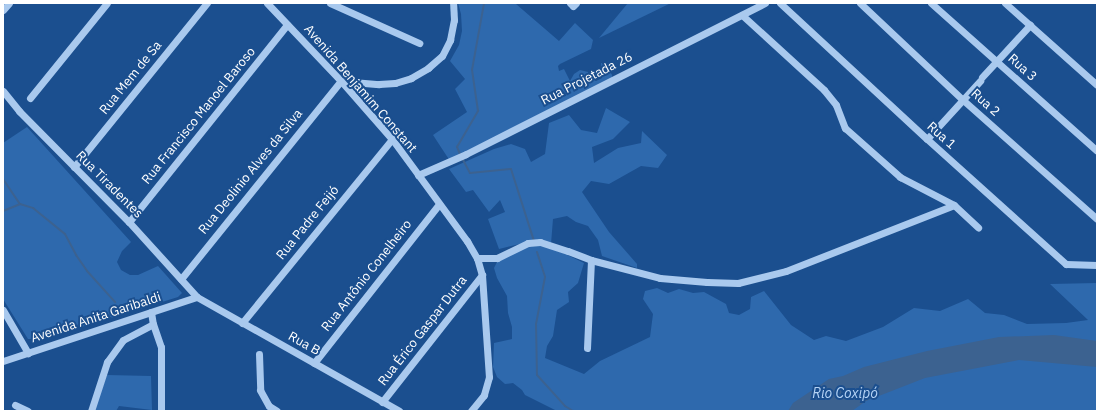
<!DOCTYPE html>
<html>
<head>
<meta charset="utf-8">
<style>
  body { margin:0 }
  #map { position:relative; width:1100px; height:414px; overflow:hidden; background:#1b4f8f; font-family:"IBM Plex Sans",sans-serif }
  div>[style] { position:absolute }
  .green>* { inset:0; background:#2e69ad }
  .water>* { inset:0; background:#3c6290 }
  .stream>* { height:2px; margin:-1px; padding:0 1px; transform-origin:1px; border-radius:1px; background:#3c6290 }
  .minor>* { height:7px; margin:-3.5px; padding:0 3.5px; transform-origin:3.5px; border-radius:3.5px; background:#a9c9ee }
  span { translate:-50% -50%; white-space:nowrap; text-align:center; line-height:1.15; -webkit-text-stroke:4px #1b4f8f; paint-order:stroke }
  .street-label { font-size:13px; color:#fff }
  .water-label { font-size:14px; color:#b5d3f5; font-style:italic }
  .frame { position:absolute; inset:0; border:4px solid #fff; pointer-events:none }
</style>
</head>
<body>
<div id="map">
  <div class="green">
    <div style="clip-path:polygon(458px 3px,516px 4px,559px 41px,575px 23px,593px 40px,591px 49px,560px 64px,558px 66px,559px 71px,564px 69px,570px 81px,574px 74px,580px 70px,588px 72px,590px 78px,596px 81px,602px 78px,601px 63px,605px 63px,612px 75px,612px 79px,450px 161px,433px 135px,467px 112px,455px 89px,465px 79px,450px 61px,459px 45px,462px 31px,461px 14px)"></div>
    <div style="clip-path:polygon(628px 3px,671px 3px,599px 38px)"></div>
    <div style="clip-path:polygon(606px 108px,630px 122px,613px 139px,592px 147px,594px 163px,618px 148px,641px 143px,642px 131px,667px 155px,658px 168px,641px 166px,609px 184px,591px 181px,582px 192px,609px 232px,637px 264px,637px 268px,602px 256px,598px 240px,588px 226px,576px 222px,567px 216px,553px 219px,551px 244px,530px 243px,540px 246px,551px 247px,584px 263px,578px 283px,568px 292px,569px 302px,557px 310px,553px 336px,547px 346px,545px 358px,584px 374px,600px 361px,650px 337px,653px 314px,643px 299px,645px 291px,657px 288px,668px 293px,679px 289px,693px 293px,704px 292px,726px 304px,729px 313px,739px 315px,750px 309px,751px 297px,764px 291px,791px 325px,814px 340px,826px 336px,846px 341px,883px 327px,914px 308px,940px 311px,968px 299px,985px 313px,1004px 315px,1027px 324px,1066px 323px,1088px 320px,1050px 284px,1097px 283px,1097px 411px,557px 411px,525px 395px,522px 390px,513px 383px,505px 384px,497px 377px,493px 367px,494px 343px,512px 339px,512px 327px,508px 313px,507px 296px,497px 278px,494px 268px,498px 260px,524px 243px,499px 249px,488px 219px,505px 212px,500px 200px,489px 212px,473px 190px,466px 192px,449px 169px,494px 149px,511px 144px,525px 149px,531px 162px,545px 154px,549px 123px,569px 115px,581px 130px,597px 133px)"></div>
    <div style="clip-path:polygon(27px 127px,131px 242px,122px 251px,117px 262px,121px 270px,130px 275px,138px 275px,158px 266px,182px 293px,178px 297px,43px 339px,28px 339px,3px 299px,3px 143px)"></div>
    <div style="clip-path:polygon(107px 375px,151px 376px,152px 410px,119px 406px,116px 411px,94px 411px)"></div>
  </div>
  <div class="water">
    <div style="clip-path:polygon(1054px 335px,1097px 341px,1097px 367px,1019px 360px,925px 378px,866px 401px,852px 411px,788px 411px,793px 403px,829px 379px,843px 376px,864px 367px,927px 351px,999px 337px)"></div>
  </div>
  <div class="stream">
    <div style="left:460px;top:154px;width:8px;rotate:-113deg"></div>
    <div style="left:457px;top:147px;width:42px;rotate:-59.7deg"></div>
    <div style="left:478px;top:111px;width:41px;rotate:-98.3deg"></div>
    <div style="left:472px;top:70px;width:68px;rotate:-79.8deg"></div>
    <div style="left:462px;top:158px;width:17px;rotate:62deg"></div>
    <div style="left:470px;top:173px;width:41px;rotate:-5.6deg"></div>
    <div style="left:511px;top:169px;width:76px;rotate:72.3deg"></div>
    <div style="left:3px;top:179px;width:30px;rotate:56deg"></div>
    <div style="left:20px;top:204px;width:14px;rotate:17deg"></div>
    <div style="left:33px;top:208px;width:41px;rotate:39.1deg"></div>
    <div style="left:65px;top:234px;width:24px;rotate:62deg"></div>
    <div style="left:76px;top:255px;width:19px;rotate:55deg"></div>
    <div style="left:87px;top:271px;width:42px;rotate:47.9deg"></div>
    <div style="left:3px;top:211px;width:18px;rotate:-22deg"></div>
    <div style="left:537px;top:252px;width:26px;rotate:72deg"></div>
    <div style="left:545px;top:277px;width:48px;rotate:100.8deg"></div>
    <div style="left:536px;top:324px;width:51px;rotate:88.9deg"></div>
    <div style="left:537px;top:375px;width:42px;rotate:47.9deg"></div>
    <div style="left:565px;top:406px;width:9px;rotate:32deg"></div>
  </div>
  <div class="minor">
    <div style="left:267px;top:3px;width:108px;rotate:46.5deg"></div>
    <div style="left:341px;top:81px;width:77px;rotate:48.7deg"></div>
    <div style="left:392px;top:139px;width:127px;rotate:53.7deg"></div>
    <div style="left:467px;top:241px;width:20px;rotate:60deg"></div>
    <div style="left:477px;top:258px;width:18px;rotate:74deg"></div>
    <div style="left:482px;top:275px;width:102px;rotate:86.1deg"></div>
    <div style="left:489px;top:377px;width:19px;rotate:106deg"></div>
    <div style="left:484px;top:395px;width:21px;rotate:129deg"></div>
    <div style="left:330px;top:3px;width:98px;rotate:24.2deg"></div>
    <div style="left:570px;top:3px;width:4px;rotate:45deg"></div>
    <div style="left:573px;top:6px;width:4px;rotate:-45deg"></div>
    <div style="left:780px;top:3px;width:200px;rotate:42.8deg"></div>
    <div style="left:927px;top:139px;width:187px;rotate:42deg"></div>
    <div style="left:1066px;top:264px;width:31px;rotate:2deg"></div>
    <div style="left:860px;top:3px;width:141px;rotate:43.3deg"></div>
    <div style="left:963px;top:100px;width:179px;rotate:41.6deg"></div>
    <div style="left:931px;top:3px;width:222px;rotate:41.7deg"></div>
    <div style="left:1005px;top:3px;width:123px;rotate:41.7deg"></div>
    <div style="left:3px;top:10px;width:9px;rotate:-49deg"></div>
    <div style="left:742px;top:15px;width:111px;rotate:42.4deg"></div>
    <div style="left:824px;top:90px;width:19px;rotate:51deg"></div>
    <div style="left:836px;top:105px;width:25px;rotate:69deg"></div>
    <div style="left:845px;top:128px;width:74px;rotate:41.7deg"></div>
    <div style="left:900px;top:177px;width:61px;rotate:27.4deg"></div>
    <div style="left:954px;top:205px;width:33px;rotate:43deg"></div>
    <div style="left:982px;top:77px;width:71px;rotate:-47.3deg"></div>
    <div style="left:341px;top:81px;width:38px;rotate:5deg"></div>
    <div style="left:379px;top:84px;width:16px;rotate:-4deg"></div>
    <div style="left:395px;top:83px;width:17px;rotate:-17deg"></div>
    <div style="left:411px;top:78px;width:20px;rotate:-30deg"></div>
    <div style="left:428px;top:68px;width:18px;rotate:-41deg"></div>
    <div style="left:442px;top:56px;width:18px;rotate:-63deg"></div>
    <div style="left:450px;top:40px;width:20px;rotate:-79deg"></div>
    <div style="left:454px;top:20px;width:17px;rotate:-93deg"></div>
    <div style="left:3px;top:91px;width:26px;rotate:51deg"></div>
    <div style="left:19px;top:111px;width:156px;rotate:45.3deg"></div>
    <div style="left:129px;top:222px;width:101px;rotate:47.8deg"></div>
    <div style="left:197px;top:297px;width:232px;rotate:29.4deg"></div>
    <div style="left:30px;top:98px;width:122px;rotate:-51deg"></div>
    <div style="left:927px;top:139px;width:79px;rotate:-47.6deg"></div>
    <div style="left:74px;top:167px;width:211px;rotate:-51deg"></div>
    <div style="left:418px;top:175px;width:52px;rotate:-23.6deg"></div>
    <div style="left:466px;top:154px;width:335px;rotate:-26.8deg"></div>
    <div style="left:129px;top:222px;width:253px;rotate:-51.3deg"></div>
    <div style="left:477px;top:258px;width:20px"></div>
    <div style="left:497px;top:258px;width:34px;rotate:-26deg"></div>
    <div style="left:528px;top:243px;width:12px;rotate:-5deg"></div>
    <div style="left:540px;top:242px;width:29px;rotate:18deg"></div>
    <div style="left:568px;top:251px;width:25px;rotate:21deg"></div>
    <div style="left:591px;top:260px;width:71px;rotate:14.6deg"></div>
    <div style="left:660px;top:278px;width:47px;rotate:4.9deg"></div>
    <div style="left:707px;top:282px;width:31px;rotate:2deg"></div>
    <div style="left:738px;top:283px;width:49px;rotate:-14deg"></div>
    <div style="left:786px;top:271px;width:180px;rotate:-21.4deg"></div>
    <div style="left:181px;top:279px;width:255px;rotate:-51.1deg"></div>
    <div style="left:3px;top:310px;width:50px;rotate:59.8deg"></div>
    <div style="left:151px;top:312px;width:12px;rotate:81deg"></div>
    <div style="left:153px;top:324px;width:24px;rotate:71deg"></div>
    <div style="left:161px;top:347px;width:64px;rotate:90deg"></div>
    <div style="left:242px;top:323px;width:237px;rotate:-50.8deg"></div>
    <div style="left:587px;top:348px;width:88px;rotate:-87.4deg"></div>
    <div style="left:259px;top:354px;width:36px;rotate:88deg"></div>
    <div style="left:260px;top:390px;width:18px;rotate:61deg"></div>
    <div style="left:269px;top:406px;width:9px;rotate:32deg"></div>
    <div style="left:3px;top:361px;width:204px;rotate:-18.3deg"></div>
    <div style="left:314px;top:363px;width:202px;rotate:-51.8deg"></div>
    <div style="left:382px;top:402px;width:162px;rotate:-51.8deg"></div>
    <div style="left:15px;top:405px;width:14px;rotate:25deg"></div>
    <div style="left:91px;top:411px;width:52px;rotate:-71.9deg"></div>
    <div style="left:107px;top:362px;width:27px;rotate:-54deg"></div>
    <div style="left:123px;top:340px;width:34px;rotate:-28deg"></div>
  </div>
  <div class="street-label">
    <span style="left:1022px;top:68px;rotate:42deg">Rua 3</span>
    <span style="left:131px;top:78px;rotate:-51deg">Rua Mem de Sa</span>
    <span style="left:587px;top:79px;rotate:-27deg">Rua Projetada 26</span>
    <span style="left:360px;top:89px;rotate:49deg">Avenida Benjamim Constant</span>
    <span style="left:985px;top:103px;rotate:42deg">Rua 2</span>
    <span style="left:199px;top:116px;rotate:-51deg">Rua Francisco Manoel Baroso</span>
    <span style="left:941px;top:136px;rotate:42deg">Rua 1</span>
    <span style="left:251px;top:172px;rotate:-51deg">Rua Deolinio Alves da Silva</span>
    <span style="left:109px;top:185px;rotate:45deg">Rua Tiradentes</span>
    <span style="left:308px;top:223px;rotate:-51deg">Rua Padre Feijó</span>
    <span style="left:367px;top:276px;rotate:-52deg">Rua Antônio Conelheiro</span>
    <span style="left:96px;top:318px;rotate:-18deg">Avenida Anita Garibaldi</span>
    <span style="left:423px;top:331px;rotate:-52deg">Rua Érico Gaspar Dutra</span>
    <span style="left:304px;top:344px;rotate:29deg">Rua B</span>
  </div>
  <div class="water-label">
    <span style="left:845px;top:393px">Rio Coxipó</span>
  </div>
  <div class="frame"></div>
</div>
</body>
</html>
